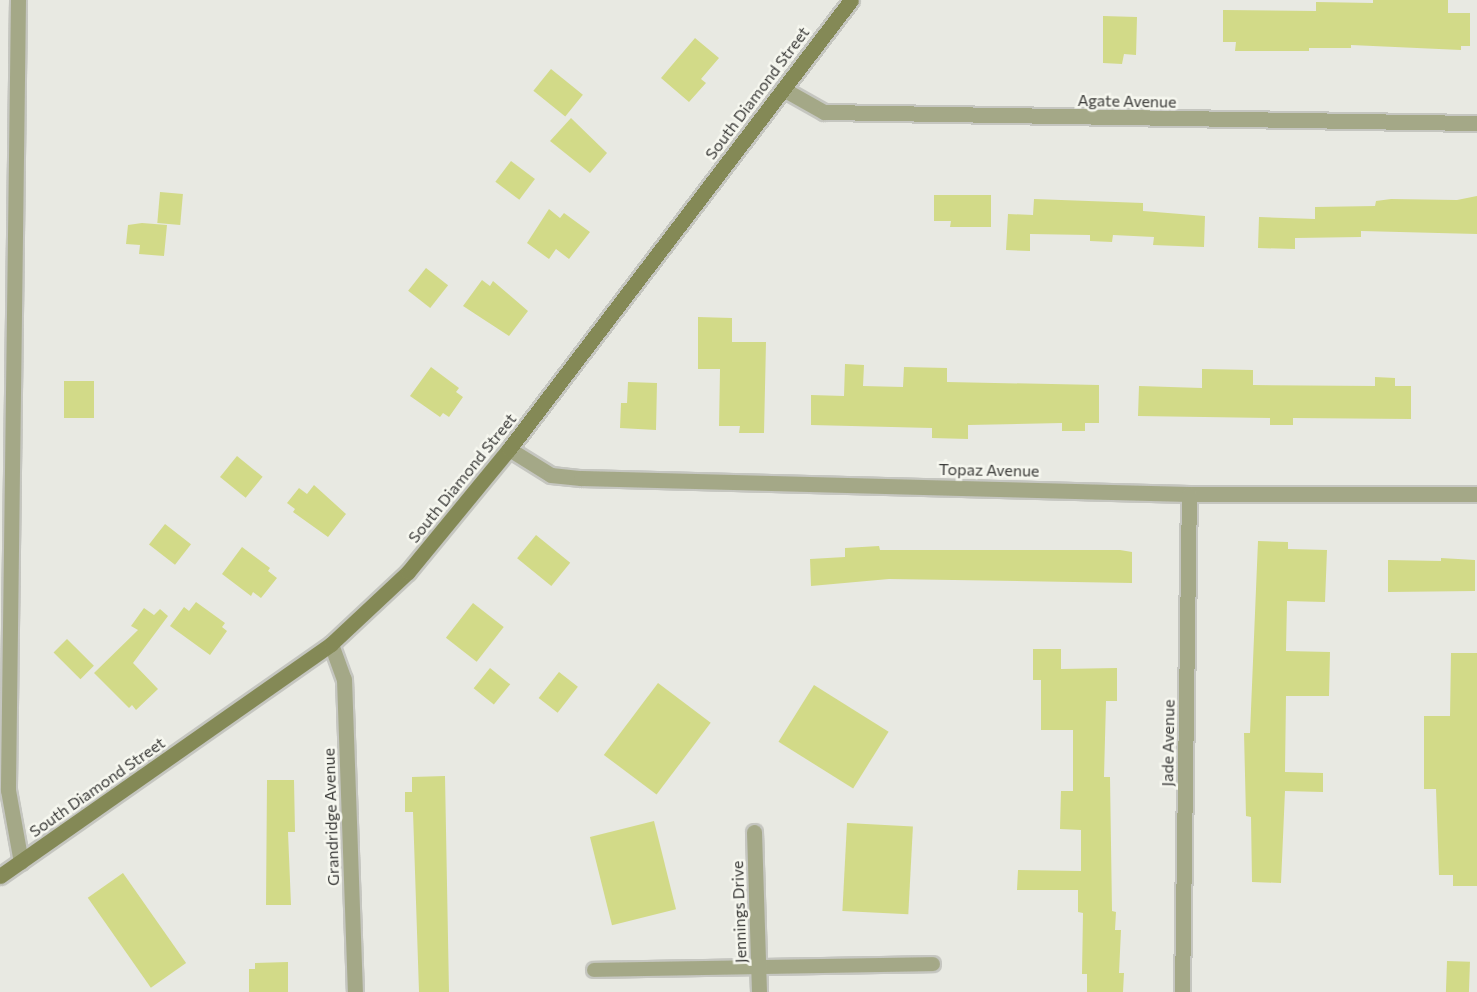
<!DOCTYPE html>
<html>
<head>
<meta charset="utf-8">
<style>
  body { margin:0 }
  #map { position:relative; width:1477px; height:992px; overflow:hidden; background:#e8e9e2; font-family:Commissioner,sans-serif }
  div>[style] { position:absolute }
  .building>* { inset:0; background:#d2da88; transform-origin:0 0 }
  .roads { filter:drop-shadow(2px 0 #c5c6c0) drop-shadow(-2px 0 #c5c6c0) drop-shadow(0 2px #c5c6c0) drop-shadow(0 -2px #c5c6c0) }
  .lane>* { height:14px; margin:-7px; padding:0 7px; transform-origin:7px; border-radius:7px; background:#a4a887 }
  .street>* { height:15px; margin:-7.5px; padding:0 7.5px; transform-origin:7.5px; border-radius:7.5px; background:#a4a887 }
  .secondary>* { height:15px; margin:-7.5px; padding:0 7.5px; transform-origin:7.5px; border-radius:7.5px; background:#848956 }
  span { translate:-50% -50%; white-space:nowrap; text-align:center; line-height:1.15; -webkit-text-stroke:5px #f6f7ef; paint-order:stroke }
  .street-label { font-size:16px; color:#3a3a38 }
</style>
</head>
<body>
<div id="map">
  <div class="building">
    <div style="clip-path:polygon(1373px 0,1448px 0,1448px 13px,1470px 13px,1470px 46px,1461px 46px,1461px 50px,1351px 45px,1351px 48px,1309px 48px,1309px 51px,1235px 51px,1236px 42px,1223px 42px,1223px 10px,1316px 11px,1316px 2px,1373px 3px)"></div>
    <div style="clip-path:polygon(1103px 16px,1137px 17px,1136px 55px,1124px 54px,1122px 64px,1103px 63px)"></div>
    <div style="clip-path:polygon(695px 38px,719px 58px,701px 79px,706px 83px,689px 102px,661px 78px)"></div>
    <div style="left:551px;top:69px;width:41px;height:28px;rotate:39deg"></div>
    <div style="clip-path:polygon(571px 118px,607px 153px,590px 173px,550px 141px)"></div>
    <div style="left:511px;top:161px;width:30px;height:26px;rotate:37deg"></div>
    <div style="left:160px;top:192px;width:23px;height:31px;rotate:5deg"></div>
    <div style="clip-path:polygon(934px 195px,991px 195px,991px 227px,950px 227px,951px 221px,934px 221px)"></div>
    <div style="clip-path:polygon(1477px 196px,1477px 234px,1361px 231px,1361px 237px,1295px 238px,1295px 249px,1258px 248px,1259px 217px,1315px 219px,1315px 207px,1375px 206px,1376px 201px,1391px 199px,1457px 200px)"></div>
    <div style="clip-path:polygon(1034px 199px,1143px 203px,1143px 211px,1205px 216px,1204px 247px,1153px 245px,1154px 237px,1113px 235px,1112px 242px,1090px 241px,1090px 235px,1030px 234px,1030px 251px,1006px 250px,1008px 214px,1033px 215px)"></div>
    <div style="clip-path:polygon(549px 209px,560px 218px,564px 213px,590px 232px,569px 259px,556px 249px,549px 259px,527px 243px)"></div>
    <div style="clip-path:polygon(142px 223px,167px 225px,164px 256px,139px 254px,140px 245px,126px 244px,128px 225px)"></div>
    <div style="left:426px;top:268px;width:28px;height:29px;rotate:38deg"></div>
    <div style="clip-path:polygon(482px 280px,490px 286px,493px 281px,528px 311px,509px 336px,463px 306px)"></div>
    <div style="clip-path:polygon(698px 317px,732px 318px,732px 342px,766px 342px,764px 433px,739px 433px,740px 426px,719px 426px,720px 369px,698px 369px)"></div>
    <div style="clip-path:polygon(845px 364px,864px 365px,863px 386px,903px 387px,904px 367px,947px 368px,947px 382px,1099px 385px,1099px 423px,1085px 423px,1085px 431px,1062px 431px,1062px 423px,968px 425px,968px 439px,932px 438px,932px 428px,811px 425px,811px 395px,844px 396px)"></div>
    <div style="clip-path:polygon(431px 367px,459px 388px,456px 392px,463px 397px,449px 417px,443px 413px,440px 417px,410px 396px)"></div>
    <div style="clip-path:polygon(1202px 369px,1253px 370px,1253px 385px,1375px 386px,1375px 377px,1395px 378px,1395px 386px,1411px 386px,1411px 419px,1293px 418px,1293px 425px,1270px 425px,1270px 418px,1138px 416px,1139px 386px,1202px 388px)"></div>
    <div style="left:64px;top:381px;width:30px;height:37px"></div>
    <div style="clip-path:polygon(628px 382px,657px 383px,656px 430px,620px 428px,621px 403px,627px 403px)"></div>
    <div style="left:237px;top:456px;width:33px;height:27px;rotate:39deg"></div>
    <div style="clip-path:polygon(314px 485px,346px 514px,328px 537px,293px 512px,295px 509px,287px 503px,299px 488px,307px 494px)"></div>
    <div style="left:165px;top:524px;width:33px;height:26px;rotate:38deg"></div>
    <div style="left:536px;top:535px;width:44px;height:30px;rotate:39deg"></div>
    <div style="clip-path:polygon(1258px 541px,1288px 542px,1288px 549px,1327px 550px,1325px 602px,1287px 601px,1286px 651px,1330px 652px,1329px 696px,1286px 696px,1285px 772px,1323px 773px,1323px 792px,1285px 791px,1281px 883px,1252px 882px,1251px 817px,1246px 816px,1244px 733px,1250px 733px)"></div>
    <div style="clip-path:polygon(879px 546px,880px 550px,1120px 550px,1132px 552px,1132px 583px,889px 579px,811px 586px,810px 559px,845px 557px,845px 548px)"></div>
    <div style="clip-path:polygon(242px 547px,270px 568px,268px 571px,277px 578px,261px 598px,253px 592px,251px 596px,222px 574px)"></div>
    <div style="clip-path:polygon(1441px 558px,1475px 560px,1475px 591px,1388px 592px,1388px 560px,1441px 561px)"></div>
    <div style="clip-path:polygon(196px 602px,225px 623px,222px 627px,227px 631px,210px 655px,170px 626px,184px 607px,189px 611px)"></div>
    <div style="left:473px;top:603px;width:39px;height:44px;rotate:38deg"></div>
    <div style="clip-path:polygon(144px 608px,154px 615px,160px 609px,168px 616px,133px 663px,158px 689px,136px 710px,132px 705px,129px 708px,94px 673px,138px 630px,131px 626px)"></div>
    <div style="left:67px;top:639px;width:38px;height:19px;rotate:45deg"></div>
    <div style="clip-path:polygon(1033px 649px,1061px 649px,1061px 669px,1117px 668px,1117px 701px,1106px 701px,1104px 777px,1110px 777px,1112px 911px,1116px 912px,1115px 930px,1121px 930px,1119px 973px,1124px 973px,1123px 992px,1087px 992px,1087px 974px,1082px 974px,1083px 913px,1078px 912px,1078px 890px,1017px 890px,1018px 870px,1081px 871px,1081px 830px,1060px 829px,1061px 791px,1073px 791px,1073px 730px,1041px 730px,1041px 680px,1033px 680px)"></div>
    <div style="clip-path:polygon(1451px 653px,1477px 653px,1477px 886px,1453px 886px,1453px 875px,1439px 875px,1436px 789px,1424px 789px,1424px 716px,1450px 716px)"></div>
    <div style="left:490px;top:668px;width:26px;height:26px;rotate:39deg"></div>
    <div style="left:559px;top:672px;width:24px;height:33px;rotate:38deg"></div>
    <div style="left:658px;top:683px;width:66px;height:90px;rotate:37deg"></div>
    <div style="left:814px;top:685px;width:88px;height:67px;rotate:32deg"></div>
    <div style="clip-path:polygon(445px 776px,449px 992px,419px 992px,413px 812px,405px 812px,405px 792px,412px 792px,412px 777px)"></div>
    <div style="clip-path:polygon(267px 780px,294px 780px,295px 832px,288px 832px,291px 905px,266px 905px)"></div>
    <div style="left:654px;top:821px;width:91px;height:66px;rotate:76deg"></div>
    <div style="left:847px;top:823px;width:66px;height:88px;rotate:3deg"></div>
    <div style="left:123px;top:873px;width:110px;height:43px;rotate:55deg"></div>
    <div style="left:1447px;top:961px;width:23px;height:31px;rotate:2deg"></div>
    <div style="clip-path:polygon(288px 962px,288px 992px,249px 992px,249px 969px,255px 969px,255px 963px)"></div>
  </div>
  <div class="roads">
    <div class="lane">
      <div style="left:594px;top:970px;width:339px;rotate:-1deg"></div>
    </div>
    <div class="street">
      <div style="left:18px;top:0;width:790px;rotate:90.73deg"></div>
      <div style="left:8px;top:790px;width:73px;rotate:79.8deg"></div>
      <div style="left:783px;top:89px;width:47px;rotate:29.3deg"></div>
      <div style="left:824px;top:112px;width:653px;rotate:0.97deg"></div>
      <div style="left:509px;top:449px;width:49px;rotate:31.8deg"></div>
      <div style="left:551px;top:475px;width:30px;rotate:6deg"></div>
      <div style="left:581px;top:478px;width:608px;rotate:1.51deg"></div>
      <div style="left:1189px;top:494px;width:288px"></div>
      <div style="left:331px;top:644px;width:37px;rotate:70deg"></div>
      <div style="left:344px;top:679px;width:313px;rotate:88deg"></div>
      <div style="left:754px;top:832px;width:160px;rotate:88.2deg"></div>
      <div style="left:1182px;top:992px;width:498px;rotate:-89.2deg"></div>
    </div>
    <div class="secondary">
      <div style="left:0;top:876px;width:404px;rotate:-35deg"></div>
      <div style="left:331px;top:644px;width:105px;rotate:-43.1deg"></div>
      <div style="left:408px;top:572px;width:159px;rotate:-50.6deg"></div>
      <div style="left:509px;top:449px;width:564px;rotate:-52.7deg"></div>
    </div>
  </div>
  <div class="street-label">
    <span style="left:757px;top:93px;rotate:-53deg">South Diamond Street</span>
    <span style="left:1127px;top:101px;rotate:1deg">Agate Avenue</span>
    <span style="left:989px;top:470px;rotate:1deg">Topaz Avenue</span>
    <span style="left:462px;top:478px;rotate:-51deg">South Diamond Street</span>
    <span style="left:1168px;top:743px;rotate:-89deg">Jade Avenue</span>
    <span style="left:97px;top:787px;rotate:-35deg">South Diamond Street</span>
    <span style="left:331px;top:817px;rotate:-92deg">Grandridge Avenue</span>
    <span style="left:739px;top:912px;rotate:-92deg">Jennings Drive</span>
  </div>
</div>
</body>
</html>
